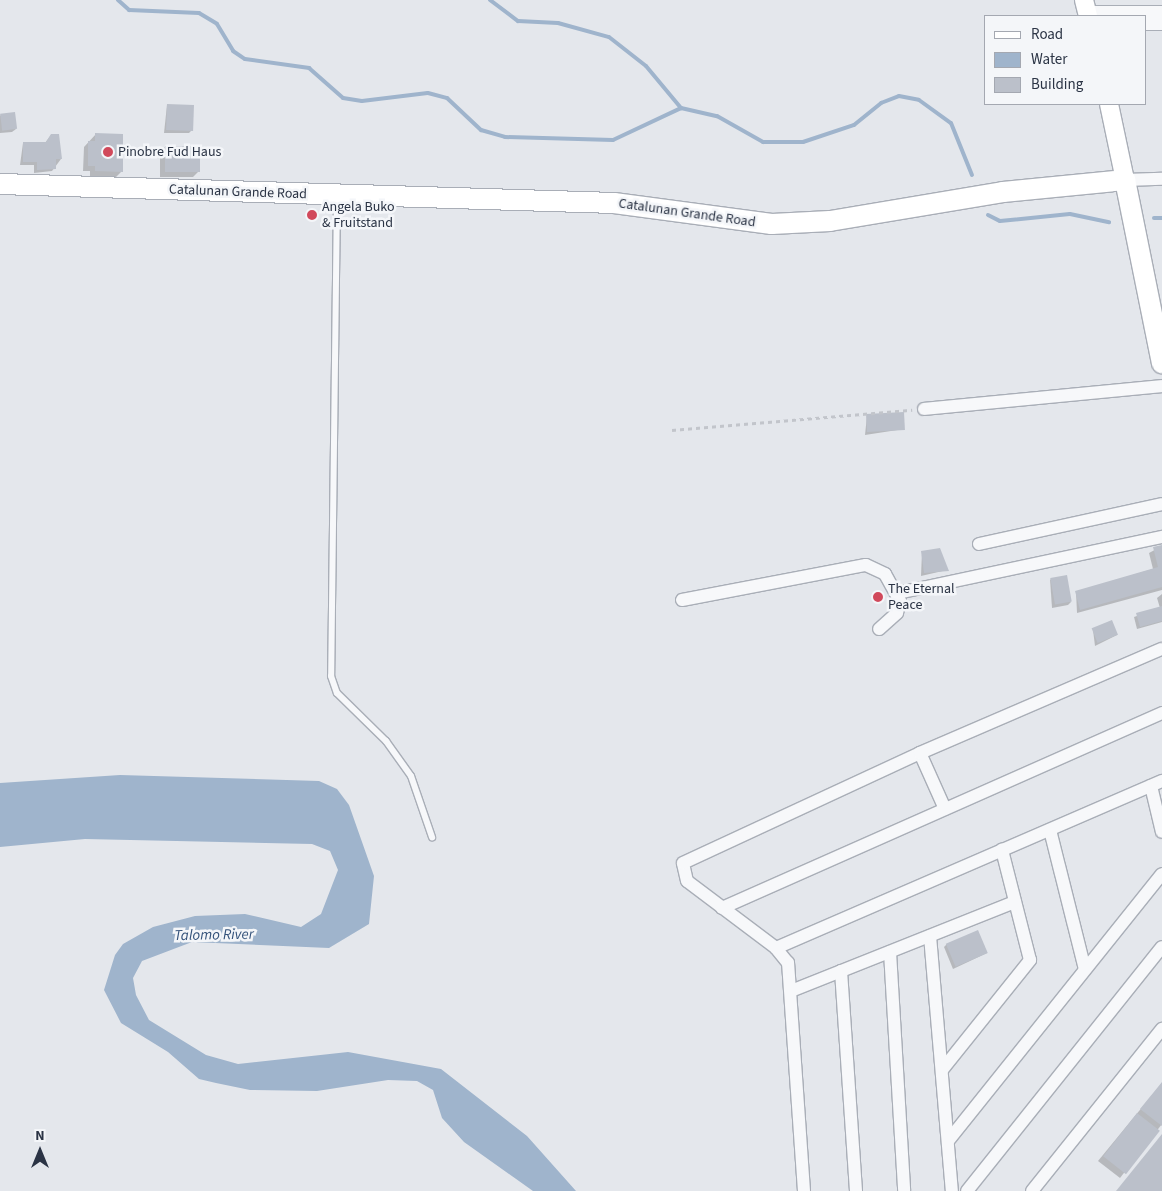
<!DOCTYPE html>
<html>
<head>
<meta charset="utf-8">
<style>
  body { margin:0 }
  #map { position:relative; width:1162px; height:1191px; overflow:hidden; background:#e4e7ec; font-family:"Source Sans 3",sans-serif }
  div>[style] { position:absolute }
  .water>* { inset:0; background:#9fb4cc }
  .shadow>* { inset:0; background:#0003 }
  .stream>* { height:4px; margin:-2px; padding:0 2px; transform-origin:2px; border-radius:2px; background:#9fb4cc }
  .building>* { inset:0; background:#bbc0ca; transform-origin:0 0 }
  .path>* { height:2.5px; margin-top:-1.25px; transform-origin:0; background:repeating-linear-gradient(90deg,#c2c5cb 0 4px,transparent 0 8px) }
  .roads { filter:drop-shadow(1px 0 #a9aeb7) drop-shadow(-1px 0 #a9aeb7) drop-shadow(0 1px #a9aeb7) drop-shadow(0 -1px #a9aeb7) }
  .lane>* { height:6px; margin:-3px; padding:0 3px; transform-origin:3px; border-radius:3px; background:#f7f8fa }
  .street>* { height:12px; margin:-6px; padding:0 6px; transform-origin:6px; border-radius:6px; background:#f7f8fa }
  .secondary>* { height:18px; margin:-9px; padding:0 9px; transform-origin:9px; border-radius:9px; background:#fff }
  .primary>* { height:20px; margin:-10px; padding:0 10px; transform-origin:10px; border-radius:10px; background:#fff }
  .dots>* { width:14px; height:14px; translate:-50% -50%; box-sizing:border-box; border:2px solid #f4f6f9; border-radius:50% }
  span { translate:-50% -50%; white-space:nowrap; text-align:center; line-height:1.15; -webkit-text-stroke:5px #f4f6f9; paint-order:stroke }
  .poi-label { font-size:14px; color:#2b3445 }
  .left { translate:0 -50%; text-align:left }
  .street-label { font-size:14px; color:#2b3445 }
  .water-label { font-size:15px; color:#34527a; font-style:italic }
  .legend { position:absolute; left:984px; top:15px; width:162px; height:90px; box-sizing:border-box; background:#f4f6f9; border:1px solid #a4a8b1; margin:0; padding:6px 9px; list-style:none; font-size:15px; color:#2b3445 }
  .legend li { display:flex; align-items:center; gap:10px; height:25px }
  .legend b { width:25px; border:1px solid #a4a8b1 }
  .north { position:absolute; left:15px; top:1126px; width:50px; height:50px; -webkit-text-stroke:4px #f4f6f9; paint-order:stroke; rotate:0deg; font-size:14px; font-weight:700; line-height:20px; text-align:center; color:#2b3445 }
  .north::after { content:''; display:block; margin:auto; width:18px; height:22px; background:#2b3445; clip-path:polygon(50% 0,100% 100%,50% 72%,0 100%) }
</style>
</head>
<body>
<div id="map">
  <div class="water">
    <div style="clip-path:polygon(120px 775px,319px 781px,337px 789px,349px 805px,374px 876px,369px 924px,329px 948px,192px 942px,142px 961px,133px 978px,136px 995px,149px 1020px,206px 1055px,238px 1064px,348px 1052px,441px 1069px,527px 1136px,576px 1191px,533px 1191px,464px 1142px,442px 1118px,433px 1090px,417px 1081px,388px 1080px,317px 1091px,250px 1090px,216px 1083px,199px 1079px,168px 1052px,121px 1023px,104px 990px,115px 955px,123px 944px,153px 927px,195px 916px,245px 914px,301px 927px,321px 914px,338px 870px,330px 851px,312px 844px,85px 839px,0 847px,0 783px)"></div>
  </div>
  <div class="shadow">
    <div style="clip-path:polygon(167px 105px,192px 130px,189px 133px,164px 133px)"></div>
    <div style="clip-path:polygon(0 115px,16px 129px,12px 132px,0 133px)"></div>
    <div style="clip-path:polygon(96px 134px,121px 172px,116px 177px,90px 176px,90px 171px,83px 171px,84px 147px)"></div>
    <div style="clip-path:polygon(51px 135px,58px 135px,61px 159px,52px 171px,34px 173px,34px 165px,20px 165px,23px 143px,45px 143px)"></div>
    <div style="clip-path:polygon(165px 147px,198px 172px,193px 177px,160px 177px,160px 152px)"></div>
    <div style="clip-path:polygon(867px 416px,904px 429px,865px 435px)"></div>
    <div style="clip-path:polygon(1162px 546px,1162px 590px,1077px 613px,1076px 592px,1153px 569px,1149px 553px)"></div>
    <div style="clip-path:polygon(922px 552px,947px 570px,921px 576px)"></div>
    <div style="clip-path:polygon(1050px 579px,1071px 602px,1068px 605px,1052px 608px)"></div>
    <div style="clip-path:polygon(1162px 594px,1162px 622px,1137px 629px,1134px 617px,1160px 608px,1157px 598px)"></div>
    <div style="clip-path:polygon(1093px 630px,1117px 635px,1095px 646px)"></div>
    <div style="clip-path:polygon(947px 944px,987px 953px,953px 969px,944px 947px)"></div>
    <div style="clip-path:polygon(1162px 1083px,1162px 1124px,1120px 1178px,1098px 1161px)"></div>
  </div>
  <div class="stream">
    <div style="left:118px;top:0;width:15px;rotate:42deg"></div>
    <div style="left:129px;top:10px;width:70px;rotate:2.5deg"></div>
    <div style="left:199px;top:13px;width:21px;rotate:31deg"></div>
    <div style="left:217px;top:24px;width:31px;rotate:59deg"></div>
    <div style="left:233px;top:51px;width:14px;rotate:34deg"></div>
    <div style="left:245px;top:59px;width:65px;rotate:8deg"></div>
    <div style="left:309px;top:68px;width:45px;rotate:41.4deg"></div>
    <div style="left:343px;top:98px;width:19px;rotate:9deg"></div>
    <div style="left:362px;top:101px;width:66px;rotate:-6.9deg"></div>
    <div style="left:428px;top:93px;width:20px;rotate:15deg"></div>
    <div style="left:447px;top:98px;width:47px;rotate:43.3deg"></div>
    <div style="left:481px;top:130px;width:25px;rotate:16deg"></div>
    <div style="left:505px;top:137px;width:108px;rotate:1.6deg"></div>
    <div style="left:613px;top:140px;width:75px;rotate:-25.2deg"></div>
    <div style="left:681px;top:108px;width:37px;rotate:13deg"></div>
    <div style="left:717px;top:116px;width:53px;rotate:29.5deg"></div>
    <div style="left:763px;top:142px;width:40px"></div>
    <div style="left:803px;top:142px;width:54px;rotate:-18.4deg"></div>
    <div style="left:854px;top:125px;width:35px;rotate:-39deg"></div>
    <div style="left:881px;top:103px;width:19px;rotate:-21deg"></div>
    <div style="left:899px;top:96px;width:20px;rotate:11deg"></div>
    <div style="left:919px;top:100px;width:39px;rotate:36deg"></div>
    <div style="left:951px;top:123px;width:56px;rotate:68deg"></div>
    <div style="left:490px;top:0;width:35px;rotate:37deg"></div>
    <div style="left:518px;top:21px;width:40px;rotate:2.9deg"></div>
    <div style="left:558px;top:23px;width:53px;rotate:15.4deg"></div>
    <div style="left:609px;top:37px;width:47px;rotate:38.1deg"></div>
    <div style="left:646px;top:66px;width:55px;rotate:50.2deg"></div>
    <div style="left:988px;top:215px;width:13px;rotate:27deg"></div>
    <div style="left:1000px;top:221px;width:70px;rotate:-5.7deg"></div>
    <div style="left:1070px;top:214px;width:40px;rotate:12deg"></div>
    <div style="left:1154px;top:218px;width:8px"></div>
  </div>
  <div class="building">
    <div style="left:167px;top:104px;width:27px;height:26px;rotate:2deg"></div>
    <div style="left:15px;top:112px;width:17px;height:15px;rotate:83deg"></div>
    <div style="clip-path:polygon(95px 133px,123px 134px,123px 172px,95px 171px,95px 166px,88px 166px,88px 141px,95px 141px)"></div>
    <div style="clip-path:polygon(51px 134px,59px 134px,62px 159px,56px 159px,56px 169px,37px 170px,37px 142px,46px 142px)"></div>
    <div style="left:23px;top:142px;width:14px;height:20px"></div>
    <div style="left:165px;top:146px;width:35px;height:26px"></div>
    <div style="left:904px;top:412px;width:18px;height:38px;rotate:87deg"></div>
    <div style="clip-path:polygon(1162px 545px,1162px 587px,1080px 610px,1075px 591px,1158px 567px,1153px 547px)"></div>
    <div style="clip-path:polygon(940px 548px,949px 571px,924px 573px,921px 551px)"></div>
    <div style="left:1067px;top:575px;width:27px;height:17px;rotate:80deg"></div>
    <div style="clip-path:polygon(1162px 606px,1162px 621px,1140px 627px,1136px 613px)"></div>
    <div style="left:1112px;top:620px;width:16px;height:22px;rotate:68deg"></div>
    <div style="left:978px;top:930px;width:25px;height:35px;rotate:67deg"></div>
    <div style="clip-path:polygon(1162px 1082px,1162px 1126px,1140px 1109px)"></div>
    <div style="left:1137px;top:1113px;width:29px;height:55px;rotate:38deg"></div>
    <div style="clip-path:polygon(1162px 1134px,1162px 1191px,1116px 1191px)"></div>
  </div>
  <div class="path">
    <div style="left:672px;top:430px;width:241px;rotate:-4.8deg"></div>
  </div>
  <div class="roads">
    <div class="lane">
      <div style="left:337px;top:197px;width:479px;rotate:90.7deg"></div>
      <div style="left:331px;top:676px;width:18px;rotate:71deg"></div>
      <div style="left:337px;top:693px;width:69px;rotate:44.4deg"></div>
      <div style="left:386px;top:741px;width:43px;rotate:54.5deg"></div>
      <div style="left:411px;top:776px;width:65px;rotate:71deg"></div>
    </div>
    <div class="street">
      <div style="left:1087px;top:12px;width:75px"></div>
      <div style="left:1146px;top:24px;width:16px"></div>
      <div style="left:1125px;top:180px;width:37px;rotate:-2deg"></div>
      <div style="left:924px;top:409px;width:239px;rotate:-5.5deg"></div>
      <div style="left:979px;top:544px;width:187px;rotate:-12.3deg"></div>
      <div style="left:898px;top:593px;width:270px;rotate:-12deg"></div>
      <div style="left:682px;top:600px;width:187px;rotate:-10.8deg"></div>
      <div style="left:866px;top:565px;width:21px;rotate:25deg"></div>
      <div style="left:885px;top:574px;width:31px;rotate:61deg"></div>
      <div style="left:900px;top:601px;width:12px;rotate:104deg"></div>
      <div style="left:897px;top:613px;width:24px;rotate:138deg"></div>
      <div style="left:920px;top:753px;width:61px;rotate:65.9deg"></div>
      <div style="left:1151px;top:786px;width:47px;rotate:76.6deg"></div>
      <div style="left:1050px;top:830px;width:143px;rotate:75.9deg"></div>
      <div style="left:722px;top:908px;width:481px;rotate:-23.9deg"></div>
      <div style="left:930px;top:936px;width:256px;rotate:85.1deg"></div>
      <div style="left:776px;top:948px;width:421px;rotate:-23.4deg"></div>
      <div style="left:890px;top:952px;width:239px;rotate:86.6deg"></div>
      <div style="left:841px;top:971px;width:221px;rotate:86.1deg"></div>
      <div style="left:791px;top:991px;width:241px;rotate:-21.7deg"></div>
      <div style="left:942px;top:1070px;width:141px;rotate:-51.3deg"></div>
      <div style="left:1030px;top:960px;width:114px;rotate:-104.3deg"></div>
      <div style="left:948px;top:1141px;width:342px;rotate:-51.3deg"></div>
      <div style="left:804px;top:1191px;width:229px;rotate:-94deg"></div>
      <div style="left:788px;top:963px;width:19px;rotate:-129deg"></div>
      <div style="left:776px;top:948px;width:111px;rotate:-143deg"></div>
      <div style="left:687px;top:881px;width:18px;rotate:-103deg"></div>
      <div style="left:683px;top:863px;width:261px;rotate:-24.9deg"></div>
      <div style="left:920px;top:753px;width:263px;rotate:-23.3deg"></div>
      <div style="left:967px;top:1191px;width:312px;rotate:-51.4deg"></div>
      <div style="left:1032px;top:1191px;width:208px;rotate:-51.3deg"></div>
    </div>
    <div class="secondary">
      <div style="left:1084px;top:0;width:16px;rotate:76deg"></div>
      <div style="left:1109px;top:104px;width:78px;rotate:78.1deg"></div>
    </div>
    <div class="primary">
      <div style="left:0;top:184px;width:614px;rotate:1.77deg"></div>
      <div style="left:614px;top:203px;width:159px;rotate:7.6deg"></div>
      <div style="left:772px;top:224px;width:58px;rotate:-3deg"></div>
      <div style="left:830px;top:221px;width:175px;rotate:-9.5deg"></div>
      <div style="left:1003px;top:192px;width:123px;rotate:-5.6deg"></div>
      <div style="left:1125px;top:180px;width:187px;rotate:78.6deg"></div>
    </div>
  </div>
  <div class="dots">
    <div style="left:108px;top:152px;background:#d1495b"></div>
    <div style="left:312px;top:215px;background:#d1495b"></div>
    <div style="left:878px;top:597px;background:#d1495b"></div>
  </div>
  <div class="poi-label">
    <span class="left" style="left:118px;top:152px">Pinobre Fud Haus</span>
    <span class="left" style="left:322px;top:215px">Angela Buko<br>&amp; Fruitstand</span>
    <span class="left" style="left:888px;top:597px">The Eternal<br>Peace</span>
  </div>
  <div class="street-label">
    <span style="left:238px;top:192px;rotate:2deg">Catalunan Grande Road</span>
    <span style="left:687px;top:213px;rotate:8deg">Catalunan Grande Road</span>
  </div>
  <div class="water-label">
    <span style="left:214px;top:935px;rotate:-1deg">Talomo River</span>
  </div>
  <ul class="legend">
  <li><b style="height:6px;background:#fff"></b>Road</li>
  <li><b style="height:14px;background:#9fb4cc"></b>Water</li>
  <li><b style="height:14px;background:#bbc0ca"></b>Building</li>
  </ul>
  <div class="north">N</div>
</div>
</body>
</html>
